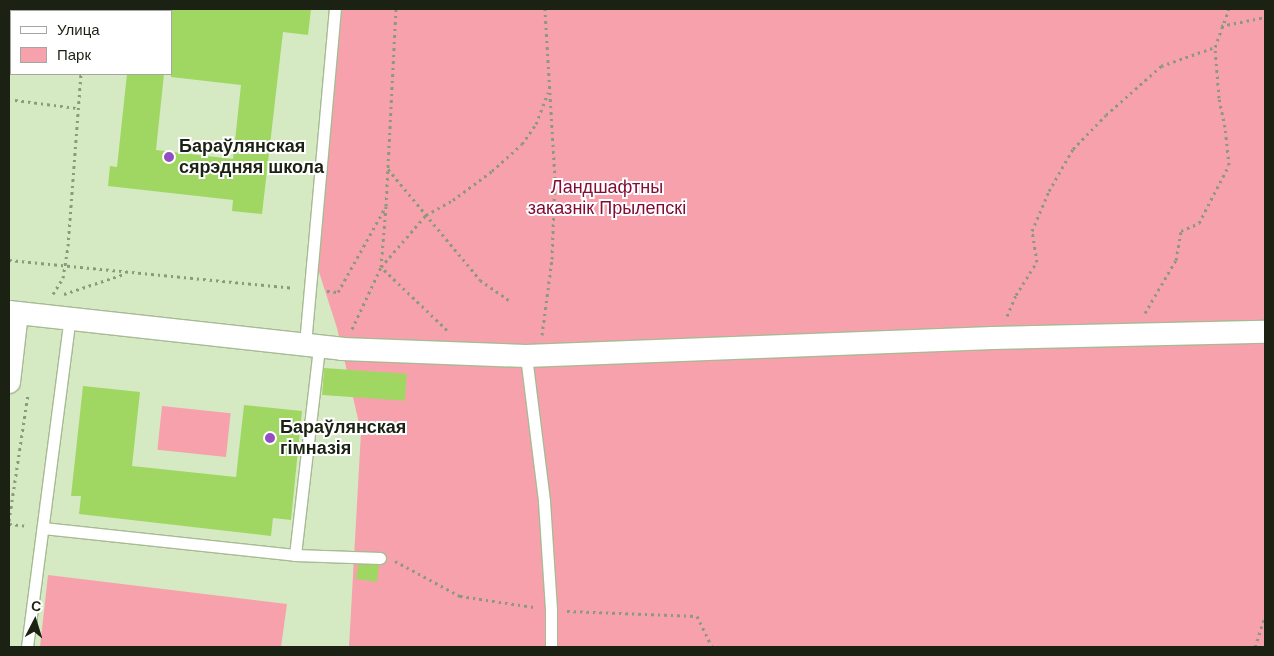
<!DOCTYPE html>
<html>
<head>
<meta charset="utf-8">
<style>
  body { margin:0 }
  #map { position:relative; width:1274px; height:656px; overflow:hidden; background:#d5eac2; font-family:Helvetica,sans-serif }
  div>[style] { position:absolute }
  .green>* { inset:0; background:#f7a1ad; transform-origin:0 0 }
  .building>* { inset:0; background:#a0d763; transform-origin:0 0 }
  .path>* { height:3px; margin-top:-1.5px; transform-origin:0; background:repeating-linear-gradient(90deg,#8b9a7c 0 2.5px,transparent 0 6.5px) }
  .roads { filter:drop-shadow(1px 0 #a6ba93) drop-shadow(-1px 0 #a6ba93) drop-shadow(0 1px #a6ba93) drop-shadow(0 -1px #a6ba93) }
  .service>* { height:11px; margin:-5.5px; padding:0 5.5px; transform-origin:5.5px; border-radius:5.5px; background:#fff }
  .minor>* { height:22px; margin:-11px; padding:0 11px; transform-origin:11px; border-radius:11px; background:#fff }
  .dots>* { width:14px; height:14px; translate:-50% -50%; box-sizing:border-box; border:2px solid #fff; border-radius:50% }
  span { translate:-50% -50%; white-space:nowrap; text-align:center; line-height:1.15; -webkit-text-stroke:4px #fff; paint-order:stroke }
  .poi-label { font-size:18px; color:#1b2213; font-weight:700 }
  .left { translate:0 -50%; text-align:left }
  .park-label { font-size:18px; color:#830d34 }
  .frame { position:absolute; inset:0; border:10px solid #1b2213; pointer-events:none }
  .legend { position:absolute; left:10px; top:10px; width:162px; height:65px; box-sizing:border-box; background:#fff; border:1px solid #a4a7a1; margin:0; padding:6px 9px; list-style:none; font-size:15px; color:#1b2213 }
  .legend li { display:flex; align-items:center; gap:10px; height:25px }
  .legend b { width:25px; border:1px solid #a4a7a1 }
  .north { position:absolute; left:10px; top:596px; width:50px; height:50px; -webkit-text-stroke:4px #fff; paint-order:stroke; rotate:5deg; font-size:14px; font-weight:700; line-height:20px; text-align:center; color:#1b2213 }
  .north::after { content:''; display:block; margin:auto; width:18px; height:22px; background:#1b2213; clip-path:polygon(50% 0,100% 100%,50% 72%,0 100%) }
</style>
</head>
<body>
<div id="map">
  <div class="green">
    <div style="clip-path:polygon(342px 9px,1265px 9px,1265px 647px,349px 647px,361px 432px,337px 328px,318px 269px)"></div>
    <div style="left:162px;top:406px;width:69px;height:44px;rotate:6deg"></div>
    <div style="clip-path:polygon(48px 575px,287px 604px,281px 647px,40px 647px)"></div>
  </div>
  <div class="building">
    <div style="clip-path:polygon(171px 9px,311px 9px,308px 35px,283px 32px,262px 214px,232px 211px,233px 200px,108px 186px,110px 166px,117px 167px,127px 74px,164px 74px,156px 150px,233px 159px,241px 85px,171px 77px)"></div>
    <div style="left:324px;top:368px;width:83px;height:27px;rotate:4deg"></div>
    <div style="clip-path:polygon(83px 386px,140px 392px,132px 466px,236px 477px,244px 405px,302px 411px,291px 520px,273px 518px,271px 536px,79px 514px,81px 496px,71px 496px)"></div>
    <div style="clip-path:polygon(358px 565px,379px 565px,377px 582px,356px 579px)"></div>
  </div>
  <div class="path">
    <div style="left:88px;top:11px;width:2px;rotate:-63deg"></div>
    <div style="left:1221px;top:26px;width:45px;rotate:-11.6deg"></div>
    <div style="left:15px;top:100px;width:63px;rotate:7.4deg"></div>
    <div style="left:388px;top:169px;width:144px;rotate:50.3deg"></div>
    <div style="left:480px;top:280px;width:35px;rotate:35deg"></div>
    <div style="left:9px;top:260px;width:285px;rotate:5.6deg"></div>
    <div style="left:327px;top:291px;width:11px;rotate:5deg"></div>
    <div style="left:338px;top:292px;width:98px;rotate:-60.8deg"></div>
    <div style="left:53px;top:294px;width:19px;rotate:-58deg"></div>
    <div style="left:63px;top:278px;width:32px;rotate:-81deg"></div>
    <div style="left:68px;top:246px;width:172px;rotate:-85.7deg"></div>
    <div style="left:64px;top:294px;width:63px;rotate:-18.4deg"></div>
    <div style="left:1145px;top:313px;width:61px;rotate:-59.7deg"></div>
    <div style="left:1176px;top:260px;width:29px;rotate:-80deg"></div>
    <div style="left:1181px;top:231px;width:20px;rotate:-24deg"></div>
    <div style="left:1199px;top:223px;width:65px;rotate:-62.7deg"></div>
    <div style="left:1229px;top:165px;width:38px;rotate:-96deg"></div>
    <div style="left:1225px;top:127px;width:30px;rotate:-102deg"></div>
    <div style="left:1219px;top:98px;width:51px;rotate:-94.5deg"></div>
    <div style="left:1007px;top:316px;width:23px;rotate:-67deg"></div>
    <div style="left:1016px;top:295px;width:39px;rotate:-58deg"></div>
    <div style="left:1037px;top:262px;width:31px;rotate:-99deg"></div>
    <div style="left:1032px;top:231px;width:43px;rotate:-67deg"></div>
    <div style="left:1049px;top:191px;width:48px;rotate:-60.3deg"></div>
    <div style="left:1073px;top:149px;width:47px;rotate:-45.9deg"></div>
    <div style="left:1106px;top:115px;width:74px;rotate:-41.7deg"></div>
    <div style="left:1161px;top:66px;width:57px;rotate:-19.4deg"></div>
    <div style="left:1215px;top:47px;width:40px;rotate:-69.8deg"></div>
    <div style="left:352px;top:329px;width:68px;rotate:-64.9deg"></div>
    <div style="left:381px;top:267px;width:61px;rotate:-85.3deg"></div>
    <div style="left:386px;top:206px;width:197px;rotate:-87.1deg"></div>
    <div style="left:447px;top:330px;width:91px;rotate:-136.3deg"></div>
    <div style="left:381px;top:267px;width:69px;rotate:-49.1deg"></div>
    <div style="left:426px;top:215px;width:31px;rotate:-29deg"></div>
    <div style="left:453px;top:200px;width:49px;rotate:-36.6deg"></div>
    <div style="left:492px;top:171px;width:40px;rotate:-42deg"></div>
    <div style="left:522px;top:144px;width:24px;rotate:-55deg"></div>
    <div style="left:536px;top:124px;width:34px;rotate:-69deg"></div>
    <div style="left:542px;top:335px;width:77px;rotate:-82.5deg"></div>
    <div style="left:552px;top:259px;width:80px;rotate:-87.9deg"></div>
    <div style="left:555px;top:179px;width:170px;rotate:-93.4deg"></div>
    <div style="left:9px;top:521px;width:128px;rotate:-81.5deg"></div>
    <div style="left:9px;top:524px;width:18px;rotate:6deg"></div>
    <div style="left:395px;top:561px;width:74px;rotate:28.3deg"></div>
    <div style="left:460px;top:596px;width:75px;rotate:8.5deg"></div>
    <div style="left:567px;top:611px;width:130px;rotate:2.2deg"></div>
    <div style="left:697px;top:616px;width:34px;rotate:64deg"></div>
    <div style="left:1255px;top:647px;width:33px;rotate:-72deg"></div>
  </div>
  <div class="roads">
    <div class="service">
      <div style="left:305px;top:344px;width:336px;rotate:-84.9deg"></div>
      <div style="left:526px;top:356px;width:146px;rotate:82.9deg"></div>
      <div style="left:544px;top:501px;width:109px;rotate:86.3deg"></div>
      <div style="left:551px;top:610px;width:37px;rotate:90deg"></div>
      <div style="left:43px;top:528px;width:253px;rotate:6.1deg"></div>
      <div style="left:295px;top:555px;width:85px;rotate:2deg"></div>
      <div style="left:295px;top:555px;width:210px;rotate:-83.4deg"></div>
      <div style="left:27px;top:647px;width:332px;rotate:-82.6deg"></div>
    </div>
    <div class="minor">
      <div style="left:9px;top:312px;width:335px;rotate:6.3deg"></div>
      <div style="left:342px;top:349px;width:184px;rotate:2.2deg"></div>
      <div style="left:526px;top:356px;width:467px;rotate:-2.2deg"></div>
      <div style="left:993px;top:338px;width:272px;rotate:-1.3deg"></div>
      <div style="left:9px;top:382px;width:69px;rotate:-83.4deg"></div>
    </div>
  </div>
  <div class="dots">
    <div style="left:169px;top:157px;background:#954ec1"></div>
    <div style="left:270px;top:438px;background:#954ec1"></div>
  </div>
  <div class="poi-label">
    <span class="left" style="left:179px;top:157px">Бараўлянская<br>сярэдняя школа</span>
    <span class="left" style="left:280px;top:438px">Бараўлянская<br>гімназія</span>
  </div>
  <div class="park-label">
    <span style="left:607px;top:198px">Ландшафтны<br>заказнік Прылепскі</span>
  </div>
  <div class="frame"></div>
  <ul class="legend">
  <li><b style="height:6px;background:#fff"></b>Улица</li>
  <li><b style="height:14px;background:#f7a1ad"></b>Парк</li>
  </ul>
  <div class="north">С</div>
</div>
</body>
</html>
